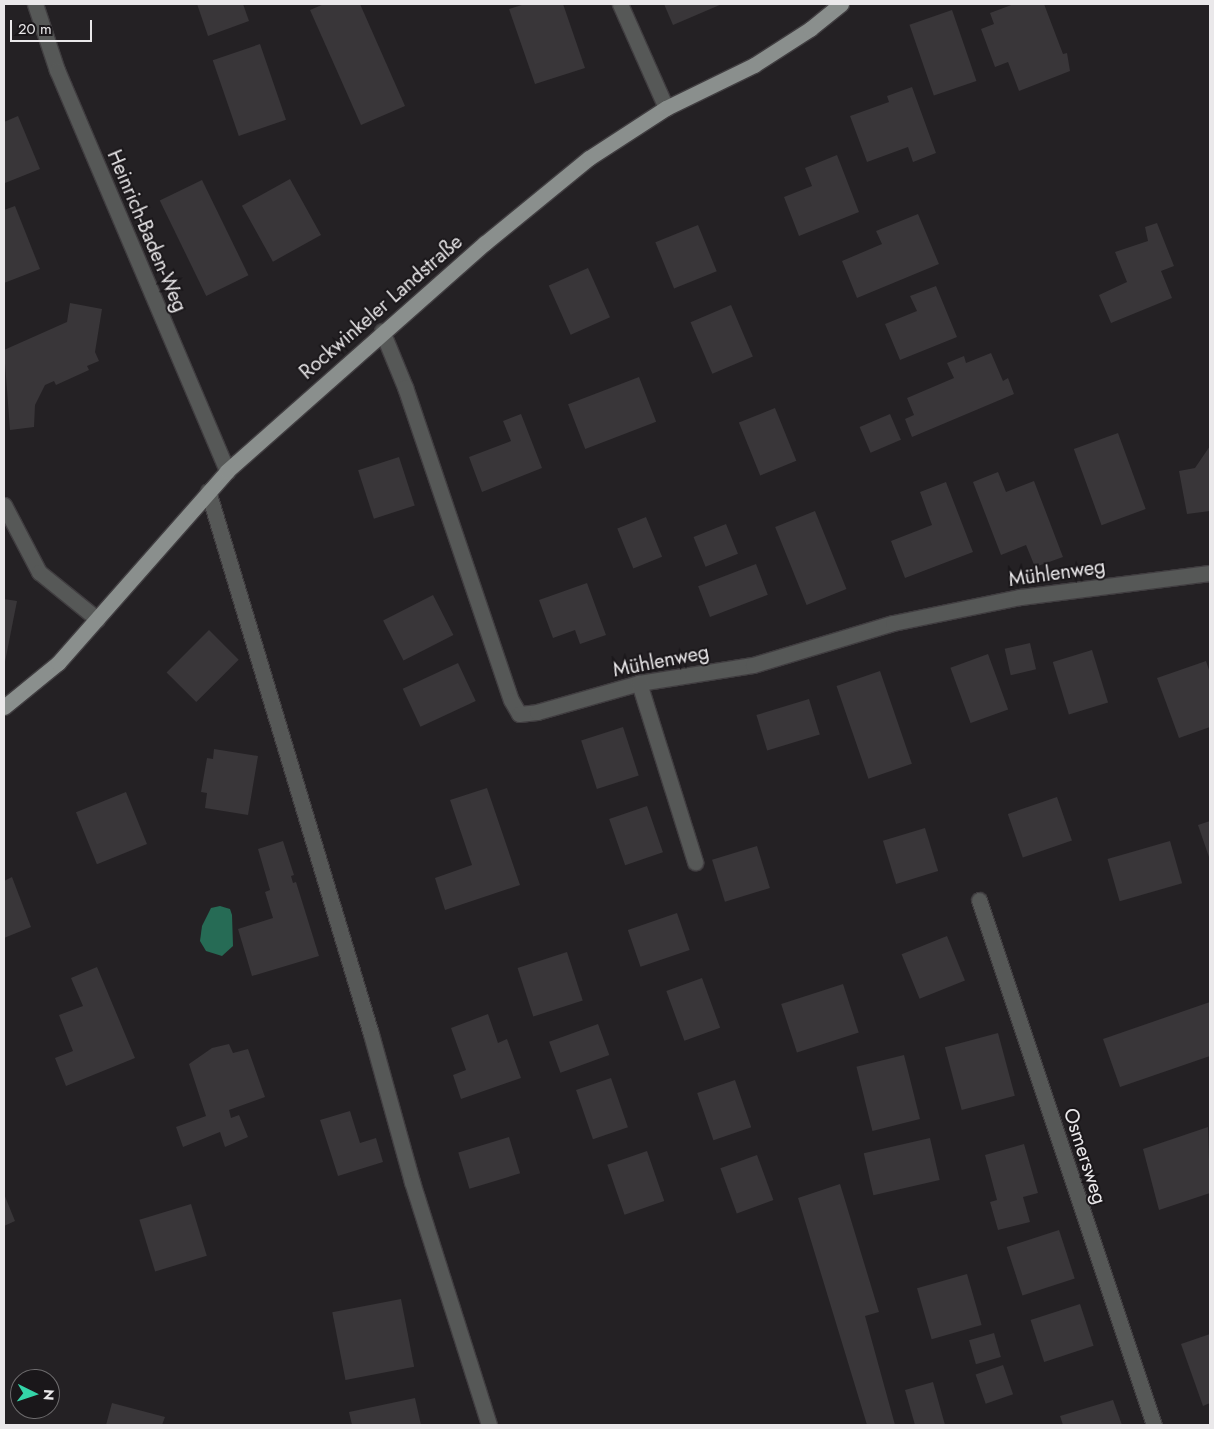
<!DOCTYPE html>
<html>
<head>
<meta charset="utf-8">
<style>
  body { margin:0 }
  #map { position:relative; width:1214px; height:1429px; overflow:hidden; background:#242124; font-family:Jost,sans-serif }
  div>[style] { position:absolute }
  .water>* { inset:0; background:#266b55 }
  .building>* { inset:0; background:#393639; transform-origin:0 0 }
  .roads { filter:drop-shadow(1px 0 #403d40) drop-shadow(-1px 0 #403d40) drop-shadow(0 1px #403d40) drop-shadow(0 -1px #403d40) }
  .minor>* { height:15px; margin:-7.5px; padding:0 7.5px; transform-origin:7.5px; border-radius:7.5px; background:#565857 }
  .major>* { height:15px; margin:-7.5px; padding:0 7.5px; transform-origin:7.5px; border-radius:7.5px; background:#8a8f8d }
  span { translate:-50% -50%; white-space:nowrap; text-align:center; line-height:1.15; -webkit-text-stroke:4px #1a171a; paint-order:stroke }
  .street-label { font-size:20px; color:#eae8ea }
  .frame { position:absolute; inset:0; border:5px solid #eae8ea; pointer-events:none }
  .north { position:absolute; left:10px; top:1369px; width:50px; height:50px; box-sizing:border-box; background:#1a171a; border:1px solid #6d6b6d; border-radius:50%; rotate:94deg; font-size:14px; font-weight:700; line-height:20px; text-align:center; color:#eae8ea }
  .north::after { content:''; display:block; margin:auto; width:18px; height:22px; background:#34d4a8; clip-path:polygon(50% 0,100% 100%,50% 72%,0 100%) }
  .scale { position:absolute; left:10px; top:20px; width:82px; height:22px; box-sizing:border-box; border:2px solid #eae8ea; border-top:0; padding-left:6px; font-size:15px; line-height:18px; white-space:nowrap; color:#eae8ea; -webkit-text-stroke:4px #1a171a; paint-order:stroke }
</style>
</head>
<body>
<div id="map">
  <div class="water">
    <div style="clip-path:polygon(220px 906px,230px 909px,232px 915px,233px 946px,222px 956px,206px 951px,200px 941px,202px 926px,211px 908px)"></div>
  </div>
  <div class="building">
    <div style="clip-path:polygon(197px 4px,243px 4px,249px 21px,208px 36px)"></div>
    <div style="clip-path:polygon(324px 4px,360px 4px,405px 106px,361px 125px,310px 10px)"></div>
    <div style="clip-path:polygon(525px 4px,563px 4px,585px 68px,535px 84px,509px 9px)"></div>
    <div style="clip-path:polygon(664px 4px,722px 4px,673px 25px)"></div>
    <div style="clip-path:polygon(1014px 4px,1044px 4px,1063px 54px,1067px 53px,1070px 71px,1019px 91px,1008px 62px,995px 67px,981px 29px,994px 24px,990px 13px)"></div>
    <div style="left:952px;top:10px;width:75px;height:45px;rotate:71deg"></div>
    <div style="left:260px;top:44px;width:80px;height:50px;rotate:71deg"></div>
    <div style="clip-path:polygon(912px 87px,936px 153px,913px 162px,908px 147px,867px 162px,850px 116px,889px 102px,887px 96px)"></div>
    <div style="clip-path:polygon(18px 116px,40px 169px,5px 183px,4px 122px)"></div>
    <div style="clip-path:polygon(837px 155px,859px 212px,799px 236px,784px 197px,812px 186px,805px 168px)"></div>
    <div style="left:290px;top:179px;width:64px;height:55px;rotate:61deg"></div>
    <div style="left:202px;top:180px;width:106px;height:47px;rotate:64deg"></div>
    <div style="clip-path:polygon(15px 206px,40px 269px,4px 283px,4px 210px)"></div>
    <div style="clip-path:polygon(918px 214px,939px 264px,857px 298px,842px 261px,882px 244px,876px 231px)"></div>
    <div style="clip-path:polygon(1157px 223px,1174px 266px,1161px 271px,1172px 298px,1111px 323px,1099px 295px,1127px 282px,1115px 252px,1148px 241px,1145px 227px)"></div>
    <div style="left:698px;top:225px;width:50px;height:46px;rotate:68deg"></div>
    <div style="left:588px;top:268px;width:54px;height:43px;rotate:66deg"></div>
    <div style="clip-path:polygon(936px 286px,957px 337px,900px 360px,885px 324px,917px 311px,910px 296px)"></div>
    <div style="clip-path:polygon(70px 303px,102px 309px,95px 352px,99px 361px,87px 366px,89px 370px,56px 385px,54px 381px,45px 385px,35px 405px,34px 427px,10px 430px,4px 350px,67px 322px)"></div>
    <div style="left:731px;top:305px;width:56px;height:44px;rotate:67deg"></div>
    <div style="clip-path:polygon(991px 353px,1003px 381px,1008px 378px,1014px 394px,912px 437px,905px 419px,914px 415px,907px 398px,954px 378px,947px 363px,964px 356px,966px 363px)"></div>
    <div style="left:639px;top:377px;width:48px;height:76px;rotate:69deg"></div>
    <div style="left:775px;top:408px;width:57px;height:39px;rotate:68deg"></div>
    <div style="clip-path:polygon(521px 414px,542px 468px,482px 492px,469px 457px,511px 441px,503px 421px)"></div>
    <div style="left:890px;top:414px;width:28px;height:33px;rotate:67deg"></div>
    <div style="left:1118px;top:433px;width:81px;height:47px;rotate:70deg"></div>
    <div style="clip-path:polygon(1210px 446px,1210px 511px,1187px 514px,1179px 471px,1195px 468px)"></div>
    <div style="left:399px;top:457px;width:51px;height:43px;rotate:72deg"></div>
    <div style="clip-path:polygon(998px 472px,1006px 492px,1034px 481px,1063px 557px,1035px 567px,1026px 545px,1001px 555px,973px 482px)"></div>
    <div style="clip-path:polygon(946px 482px,973px 552px,905px 578px,891px 541px,932px 525px,920px 492px)"></div>
    <div style="left:815px;top:511px;width:84px;height:43px;rotate:68deg"></div>
    <div style="left:646px;top:517px;width:43px;height:31px;rotate:68deg"></div>
    <div style="left:726px;top:524px;width:32px;height:35px;rotate:68deg"></div>
    <div style="left:756px;top:564px;width:33px;height:62px;rotate:69deg"></div>
    <div style="clip-path:polygon(587px 583px,606px 635px,580px 644px,575px 630px,553px 638px,539px 600px)"></div>
    <div style="left:433px;top:595px;width:45px;height:56px;rotate:63deg"></div>
    <div style="clip-path:polygon(4px 599px,17px 601px,5px 662px,4px 662px)"></div>
    <div style="left:209px;top:630px;width:42px;height:60px;rotate:45deg"></div>
    <div style="left:1030px;top:643px;width:27px;height:26px;rotate:77deg"></div>
    <div style="left:1092px;top:650px;width:55px;height:41px;rotate:73deg"></div>
    <div style="left:988px;top:654px;width:59px;height:40px;rotate:70deg"></div>
    <div style="clip-path:polygon(1206px 661px,1210px 673px,1210px 727px,1179px 738px,1157px 678px)"></div>
    <div style="left:458px;top:663px;width:42px;height:61px;rotate:65deg"></div>
    <div style="left:880px;top:671px;width:98px;height:46px;rotate:71deg"></div>
    <div style="left:809px;top:699px;width:37px;height:55px;rotate:73deg"></div>
    <div style="left:623px;top:727px;width:51px;height:44px;rotate:72deg"></div>
    <div style="clip-path:polygon(214px 749px,258px 756px,248px 815px,205px 808px,207px 793px,201px 792px,207px 758px,213px 759px)"></div>
    <div style="clip-path:polygon(487px 788px,520px 885px,445px 910px,435px 878px,472px 865px,450px 800px)"></div>
    <div style="left:126px;top:792px;width:56px;height:54px;rotate:68deg"></div>
    <div style="left:1057px;top:797px;width:46px;height:52px;rotate:71deg"></div>
    <div style="left:647px;top:806px;width:49px;height:40px;rotate:71deg"></div>
    <div style="clip-path:polygon(1210px 821px,1210px 860px,1198px 825px)"></div>
    <div style="left:925px;top:828px;width:45px;height:44px;rotate:73deg"></div>
    <div style="clip-path:polygon(283px 841px,294px 875px,291px 876px,293px 883px,296px 882px,319px 956px,252px 976px,238px 929px,273px 918px,265px 892px,270px 890px,258px 849px)"></div>
    <div style="left:1170px;top:841px;width:44px;height:65px;rotate:74deg"></div>
    <div style="left:757px;top:846px;width:44px;height:47px;rotate:73deg"></div>
    <div style="clip-path:polygon(12px 877px,31px 927px,4px 938px,4px 881px)"></div>
    <div style="left:677px;top:913px;width:39px;height:52px;rotate:71deg"></div>
    <div style="left:947px;top:936px;width:48px;height:49px;rotate:68deg"></div>
    <div style="left:567px;top:952px;width:51px;height:52px;rotate:72deg"></div>
    <div style="clip-path:polygon(97px 967px,135px 1058px,66px 1086px,55px 1058px,73px 1051px,59px 1015px,83px 1006px,71px 978px)"></div>
    <div style="left:702px;top:978px;width:53px;height:38px;rotate:70deg"></div>
    <div style="left:843px;top:984px;width:51px;height:65px;rotate:72deg"></div>
    <div style="clip-path:polygon(1210px 1002px,1210px 1056px,1120px 1087px,1103px 1039px)"></div>
    <div style="clip-path:polygon(488px 1014px,498px 1043px,507px 1039px,521px 1078px,461px 1099px,453px 1075px,466px 1070px,451px 1028px)"></div>
    <div style="left:598px;top:1024px;width:33px;height:52px;rotate:70deg"></div>
    <div style="left:998px;top:1033px;width:65px;height:55px;rotate:75deg"></div>
    <div style="clip-path:polygon(229px 1044px,233px 1053px,248px 1049px,265px 1097px,229px 1110px,231px 1118px,239px 1115px,248px 1137px,225px 1147px,220px 1132px,183px 1147px,176px 1127px,206px 1116px,189px 1064px,212px 1048px)"></div>
    <div style="left:904px;top:1055px;width:66px;height:49px;rotate:76deg"></div>
    <div style="left:611px;top:1078px;width:52px;height:37px;rotate:71deg"></div>
    <div style="left:735px;top:1080px;width:50px;height:40px;rotate:71deg"></div>
    <div style="clip-path:polygon(350px 1111px,360px 1143px,376px 1138px,383px 1162px,338px 1176px,320px 1120px)"></div>
    <div style="clip-path:polygon(1208px 1127px,1210px 1193px,1159px 1210px,1143px 1149px)"></div>
    <div style="left:509px;top:1137px;width:38px;height:53px;rotate:73deg"></div>
    <div style="left:930px;top:1138px;width:43px;height:68px;rotate:77deg"></div>
    <div style="clip-path:polygon(1024px 1144px,1038px 1193px,1023px 1197px,1030px 1222px,998px 1230px,990px 1202px,997px 1200px,985px 1155px)"></div>
    <div style="left:647px;top:1151px;width:53px;height:42px;rotate:71deg"></div>
    <div style="left:757px;top:1155px;width:48px;height:39px;rotate:70deg"></div>
    <div style="clip-path:polygon(840px 1184px,879px 1312px,865px 1316px,895px 1425px,867px 1425px,798px 1198px)"></div>
    <div style="clip-path:polygon(4px 1194px,15px 1221px,4px 1226px)"></div>
    <div style="left:191px;top:1204px;width:54px;height:54px;rotate:73deg"></div>
    <div style="left:1059px;top:1230px;width:51px;height:55px;rotate:72deg"></div>
    <div style="left:967px;top:1274px;width:53px;height:52px;rotate:74deg"></div>
    <div style="left:401px;top:1299px;width:69px;height:70px;rotate:79deg"></div>
    <div style="left:1080px;top:1304px;width:44px;height:52px;rotate:72deg"></div>
    <div style="left:994px;top:1333px;width:25px;height:26px;rotate:74deg"></div>
    <div style="clip-path:polygon(1210px 1334px,1210px 1403px,1203px 1406px,1181px 1344px)"></div>
    <div style="left:1003px;top:1365px;width:31px;height:29px;rotate:71deg"></div>
    <div style="clip-path:polygon(933px 1382px,945px 1425px,915px 1425px,905px 1390px)"></div>
    <div style="clip-path:polygon(415px 1398px,421px 1425px,352px 1425px,349px 1412px)"></div>
    <div style="clip-path:polygon(1113px 1400px,1122px 1425px,1063px 1425px,1060px 1416px)"></div>
    <div style="clip-path:polygon(112px 1403px,165px 1417px,162px 1425px,106px 1425px)"></div>
  </div>
  <div class="roads">
    <div class="minor">
      <div style="left:35px;top:4px;width:70px;rotate:71.6deg"></div>
      <div style="left:57px;top:70px;width:436px;rotate:67deg"></div>
      <div style="left:620px;top:4px;width:114px;rotate:66.1deg"></div>
      <div style="left:382px;top:331px;width:61px;rotate:67.7deg"></div>
      <div style="left:405px;top:387px;width:330px;rotate:71.3deg"></div>
      <div style="left:511px;top:700px;width:16px;rotate:60deg"></div>
      <div style="left:519px;top:714px;width:18px;rotate:-6deg"></div>
      <div style="left:537px;top:712px;width:106px;rotate:-15.9deg"></div>
      <div style="left:639px;top:683px;width:115px;rotate:-9deg"></div>
      <div style="left:753px;top:665px;width:146px;rotate:-16.7deg"></div>
      <div style="left:893px;top:623px;width:130px;rotate:-11.6deg"></div>
      <div style="left:1020px;top:597px;width:192px;rotate:-7.2deg"></div>
      <div style="left:208px;top:491px;width:567px;rotate:73.29deg"></div>
      <div style="left:371px;top:1034px;width:154px;rotate:74.5deg"></div>
      <div style="left:412px;top:1182px;width:255px;rotate:72.4deg"></div>
      <div style="left:4px;top:505px;width:76px;rotate:62.4deg"></div>
      <div style="left:39px;top:572px;width:75px;rotate:39deg"></div>
      <div style="left:639px;top:683px;width:188px;rotate:72.6deg"></div>
      <div style="left:979px;top:900px;width:553px;rotate:71.57deg"></div>
    </div>
    <div class="major">
      <div style="left:4px;top:707px;width:70px;rotate:-39.2deg"></div>
      <div style="left:58px;top:663px;width:256px;rotate:-48.6deg"></div>
      <div style="left:227px;top:471px;width:344px;rotate:-41.5deg"></div>
      <div style="left:485px;top:243px;width:134px;rotate:-39.3deg"></div>
      <div style="left:589px;top:158px;width:92px;rotate:-33deg"></div>
      <div style="left:666px;top:108px;width:98px;rotate:-26deg"></div>
      <div style="left:754px;top:65px;width:67px;rotate:-32.7deg"></div>
      <div style="left:810px;top:29px;width:40px;rotate:-39deg"></div>
    </div>
  </div>
  <div class="street-label">
    <span style="left:147px;top:231px;rotate:67deg">Heinrich-Baden-Weg</span>
    <span style="left:381px;top:307px;rotate:-41deg">Rockwinkeler Landstraße</span>
    <span style="left:1057px;top:573px;rotate:-8deg">Mühlenweg</span>
    <span style="left:661px;top:661px;rotate:-11deg">Mühlenweg</span>
    <span style="left:1085px;top:1156px;rotate:72deg">Osmersweg</span>
  </div>
  <div class="frame"></div>
  <div class="north">N</div>
  <div class="scale">20 m</div>
</div>
</body>
</html>
